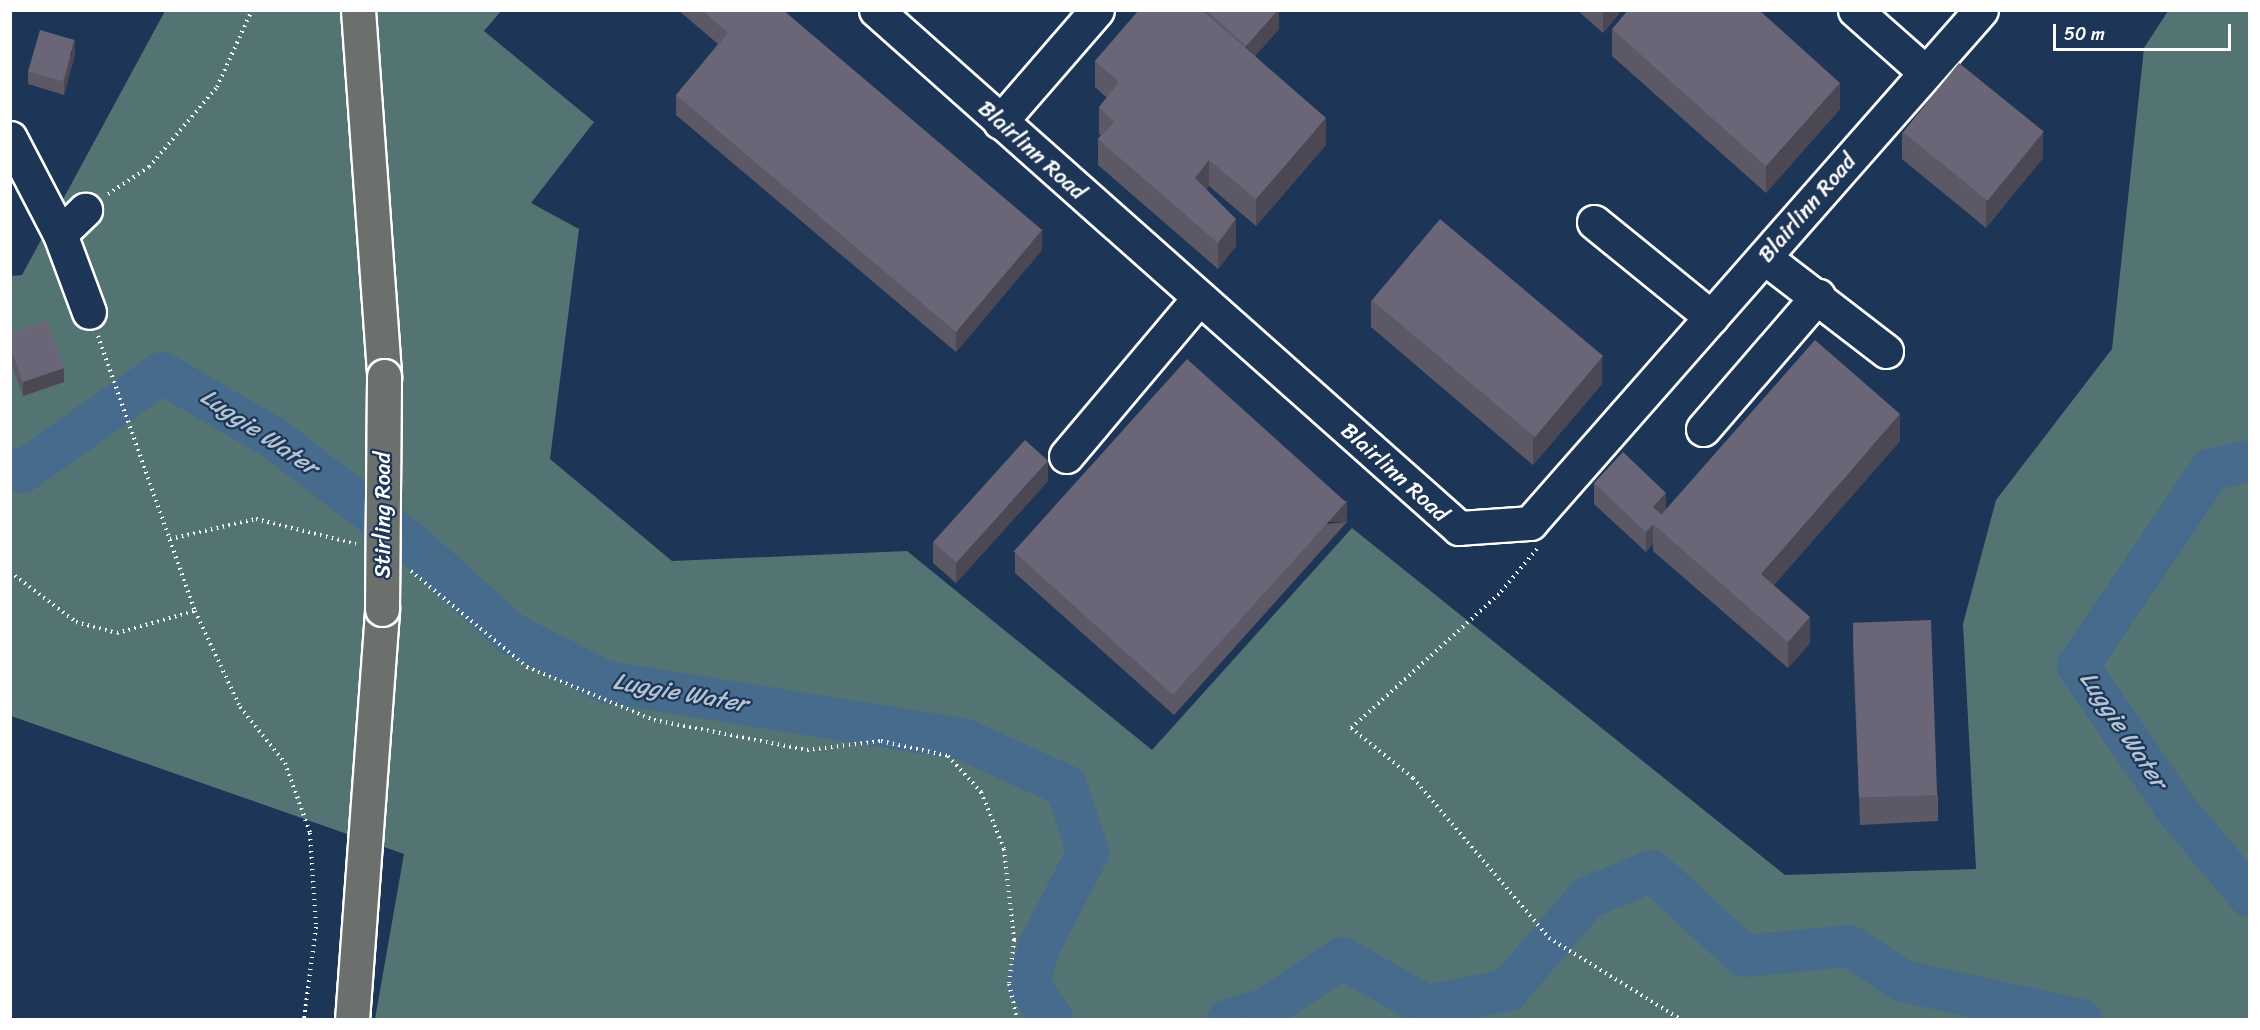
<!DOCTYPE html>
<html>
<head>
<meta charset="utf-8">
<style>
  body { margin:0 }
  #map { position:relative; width:2260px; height:1030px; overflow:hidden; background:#1d3557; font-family:Sriracha,sans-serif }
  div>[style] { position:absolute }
  .green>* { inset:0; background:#547473 }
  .river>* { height:42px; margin:-21px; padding:0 21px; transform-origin:21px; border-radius:21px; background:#466b8d }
  .path>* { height:4px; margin-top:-2px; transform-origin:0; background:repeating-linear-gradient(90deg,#fff 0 1.5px,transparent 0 6px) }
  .roads { filter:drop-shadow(2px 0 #fff) drop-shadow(-2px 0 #fff) drop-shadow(0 2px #fff) drop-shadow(0 -2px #fff) }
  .minor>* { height:33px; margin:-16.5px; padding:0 16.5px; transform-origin:16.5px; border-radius:16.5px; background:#1d3557 }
  .major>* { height:33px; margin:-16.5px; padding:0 16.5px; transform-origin:16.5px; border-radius:16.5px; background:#6b706d }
  .bridges { filter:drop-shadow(2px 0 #fff) drop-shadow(-2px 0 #fff) drop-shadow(0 2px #fff) drop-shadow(0 -2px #fff) }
  .major-bridge>* { height:33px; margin:-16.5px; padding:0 16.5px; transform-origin:16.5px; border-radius:16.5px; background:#6b706d }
  .wall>* { inset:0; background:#5c5866 }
  .shaded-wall>* { inset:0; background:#4b4753; transform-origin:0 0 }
  .building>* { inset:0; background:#6b6677; transform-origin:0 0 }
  span { translate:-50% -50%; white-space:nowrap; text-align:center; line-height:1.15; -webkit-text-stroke:4.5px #1d3557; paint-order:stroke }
  .street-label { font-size:22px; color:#fff }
  .water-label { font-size:24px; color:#b5c4d1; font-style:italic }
  .frame { position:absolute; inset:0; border:12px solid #fff; pointer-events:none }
  .scale { position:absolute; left:2053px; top:24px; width:178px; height:27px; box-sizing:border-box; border:3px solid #fff; border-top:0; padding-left:8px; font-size:18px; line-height:21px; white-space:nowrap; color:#fff; -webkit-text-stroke:4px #1d3557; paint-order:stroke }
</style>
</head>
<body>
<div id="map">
  <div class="green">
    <div style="clip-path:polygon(165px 11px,501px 11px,484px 31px,594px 122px,531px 203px,579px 229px,550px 459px,672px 561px,907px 551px,1152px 750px,1352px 528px,1785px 875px,1976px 869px,1963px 624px,1996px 500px,2112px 349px,2144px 48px,2168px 11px,2249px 11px,2249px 1019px,375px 1019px,404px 854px,11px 716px,11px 276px,22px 275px)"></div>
  </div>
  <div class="river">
    <div style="left:2250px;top:461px;width:40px;rotate:168deg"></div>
    <div style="left:2211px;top:469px;width:238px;rotate:124deg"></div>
    <div style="left:2078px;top:666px;width:173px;rotate:55.6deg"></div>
    <div style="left:2176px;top:809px;width:115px;rotate:49.9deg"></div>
    <div style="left:10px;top:469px;width:12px;rotate:14deg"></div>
    <div style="left:22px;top:472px;width:171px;rotate:-35.3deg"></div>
    <div style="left:162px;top:373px;width:127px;rotate:30.2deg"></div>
    <div style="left:272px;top:437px;width:176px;rotate:37.4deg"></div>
    <div style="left:412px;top:544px;width:135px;rotate:42deg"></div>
    <div style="left:512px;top:634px;width:106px;rotate:27.1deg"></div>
    <div style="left:606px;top:682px;width:362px;rotate:9.1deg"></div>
    <div style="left:963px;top:739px;width:113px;rotate:24.5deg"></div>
    <div style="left:1066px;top:786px;width:70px;rotate:71.6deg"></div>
    <div style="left:1088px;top:852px;width:105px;rotate:117.3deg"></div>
    <div style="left:1040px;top:945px;width:41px;rotate:107.1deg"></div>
    <div style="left:1028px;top:984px;width:44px;rotate:55.2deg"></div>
    <div style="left:1228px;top:1020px;width:37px;rotate:-16deg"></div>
    <div style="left:1264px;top:1010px;width:94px;rotate:-33.7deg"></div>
    <div style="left:1342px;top:958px;width:97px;rotate:29.7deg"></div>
    <div style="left:1426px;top:1006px;width:84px;rotate:-11deg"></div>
    <div style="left:1508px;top:990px;width:121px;rotate:-49.3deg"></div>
    <div style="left:1587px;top:898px;width:70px;rotate:-22.6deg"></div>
    <div style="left:1652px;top:871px;width:125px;rotate:42.7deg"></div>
    <div style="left:1744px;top:956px;width:105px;rotate:-5.4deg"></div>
    <div style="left:1849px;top:946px;width:64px;rotate:32.9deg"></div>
    <div style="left:1903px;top:981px;width:182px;rotate:12.4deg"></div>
  </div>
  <div class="path">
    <div style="left:108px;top:194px;width:49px;rotate:-33.4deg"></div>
    <div style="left:149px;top:167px;width:105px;rotate:-49.6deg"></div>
    <div style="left:217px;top:87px;width:85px;rotate:-65.6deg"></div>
    <div style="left:98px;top:336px;width:292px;rotate:70.6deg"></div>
    <div style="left:195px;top:611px;width:106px;rotate:64.9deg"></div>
    <div style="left:240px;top:707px;width:72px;rotate:51.2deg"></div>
    <div style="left:285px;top:763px;width:74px;rotate:70.3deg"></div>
    <div style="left:310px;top:833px;width:94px;rotate:86.3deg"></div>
    <div style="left:316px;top:927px;width:94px;rotate:97.4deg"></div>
    <div style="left:170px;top:539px;width:88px;rotate:-13.1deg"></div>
    <div style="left:256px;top:519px;width:103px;rotate:14deg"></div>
    <div style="left:1537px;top:549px;width:59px;rotate:130.2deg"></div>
    <div style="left:1499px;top:594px;width:200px;rotate:137.8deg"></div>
    <div style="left:1351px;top:728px;width:80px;rotate:38.9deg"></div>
    <div style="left:1413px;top:778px;width:210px;rotate:49.6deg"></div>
    <div style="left:1549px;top:938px;width:156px;rotate:31.7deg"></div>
    <div style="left:411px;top:571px;width:151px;rotate:39.6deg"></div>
    <div style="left:527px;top:667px;width:138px;rotate:22.7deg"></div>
    <div style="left:654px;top:720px;width:156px;rotate:11.1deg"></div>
    <div style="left:807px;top:750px;width:75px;rotate:-6.9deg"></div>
    <div style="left:881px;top:741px;width:69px;rotate:12.6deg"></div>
    <div style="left:948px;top:756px;width:49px;rotate:47.5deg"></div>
    <div style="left:981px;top:792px;width:61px;rotate:68deg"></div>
    <div style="left:1004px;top:849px;width:92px;rotate:83.7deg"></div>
    <div style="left:1014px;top:940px;width:44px;rotate:96.5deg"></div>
    <div style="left:1009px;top:984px;width:37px;rotate:77deg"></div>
    <div style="left:10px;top:572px;width:83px;rotate:37.1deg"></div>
    <div style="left:76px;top:622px;width:42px;rotate:15deg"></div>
    <div style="left:117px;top:633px;width:81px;rotate:-15.8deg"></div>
  </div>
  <div class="roads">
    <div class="minor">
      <div style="left:876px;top:10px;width:780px;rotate:41.62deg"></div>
      <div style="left:1459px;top:528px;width:71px;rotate:-4deg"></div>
      <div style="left:1530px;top:523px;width:683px;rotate:-48.68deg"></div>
      <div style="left:1855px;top:10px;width:94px;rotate:41.5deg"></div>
      <div style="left:1000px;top:122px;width:148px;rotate:-49.1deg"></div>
      <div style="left:10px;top:138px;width:108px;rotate:62.5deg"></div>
      <div style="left:60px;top:234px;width:83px;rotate:69.6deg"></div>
      <div style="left:1594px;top:222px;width:151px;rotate:39.1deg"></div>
      <div style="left:60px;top:234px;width:35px;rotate:-44deg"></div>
      <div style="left:1764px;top:257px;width:154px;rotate:37.6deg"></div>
      <div style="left:1703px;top:429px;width:176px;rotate:-49.2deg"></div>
      <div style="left:1066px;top:456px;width:207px;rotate:-49.9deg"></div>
    </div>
    <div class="major">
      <div style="left:358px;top:10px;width:367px;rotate:85.9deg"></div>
      <div style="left:352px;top:1020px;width:412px;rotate:-85.8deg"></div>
    </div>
  </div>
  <div class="bridges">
    <div class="major-bridge">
      <div style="left:382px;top:609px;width:233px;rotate:-89.5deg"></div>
    </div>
  </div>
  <div class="wall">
    <div style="clip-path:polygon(678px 10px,756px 10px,1042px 250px,956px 352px,676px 115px,676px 95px,718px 44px)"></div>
    <div style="clip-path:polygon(1139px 10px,1279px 10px,1279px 29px,1255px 56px,1326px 145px,1256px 226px,1209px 186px,1206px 190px,1236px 246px,1218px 269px,1098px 165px,1098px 139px,1101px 135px,1099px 134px,1099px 107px,1107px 98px,1095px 87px,1095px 61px)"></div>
    <div style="clip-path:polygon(1577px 10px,1622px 10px,1603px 33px)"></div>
    <div style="clip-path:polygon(1612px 29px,1840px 109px,1766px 193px,1612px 56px)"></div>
    <div style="clip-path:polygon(75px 54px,64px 95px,28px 84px,28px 71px)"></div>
    <div style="clip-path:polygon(1902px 132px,2043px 158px,1986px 228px,1902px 159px)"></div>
    <div style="clip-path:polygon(1371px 300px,1602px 384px,1533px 465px,1371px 327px)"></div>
    <div style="clip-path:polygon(10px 334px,64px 382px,23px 396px,10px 361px)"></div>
    <div style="clip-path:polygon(1900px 441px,1774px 585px,1810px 643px,1788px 668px,1653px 551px,1653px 544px,1646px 552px,1594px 504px,1594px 483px,1666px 510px)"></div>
    <div style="clip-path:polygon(1048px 481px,956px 583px,933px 563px,933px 542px)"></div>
    <div style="clip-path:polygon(1347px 522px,1174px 715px,1015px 573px,1015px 553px)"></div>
    <div style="clip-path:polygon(1853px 623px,1938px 795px,1938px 821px,1860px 825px,1853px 650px)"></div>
  </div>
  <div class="shaded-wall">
    <div style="clip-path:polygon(1278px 10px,1279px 10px,1279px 29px,1246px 66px,1246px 46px)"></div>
    <div style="clip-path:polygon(1603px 10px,1622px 10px,1603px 33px)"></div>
    <div style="clip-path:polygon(75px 40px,75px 54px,64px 95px,64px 81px)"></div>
    <div style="clip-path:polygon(1840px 83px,1840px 109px,1766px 193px,1766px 166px)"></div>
    <div style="clip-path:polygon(1326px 118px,1326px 145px,1256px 226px,1256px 199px)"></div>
    <div style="clip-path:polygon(2043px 132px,2043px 158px,1986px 228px,1986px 201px)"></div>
    <div style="clip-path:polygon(1209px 160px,1209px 186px,1195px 204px,1195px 178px)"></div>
    <div style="clip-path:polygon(1236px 219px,1236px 246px,1218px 269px,1218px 243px)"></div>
    <div style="clip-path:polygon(1042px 230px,1042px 250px,956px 352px,956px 332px)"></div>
    <div style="clip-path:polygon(1602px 357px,1602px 384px,1533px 465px,1533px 438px)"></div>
    <div style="clip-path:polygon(64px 368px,64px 382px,23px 396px,23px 382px)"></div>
    <div style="clip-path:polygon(1900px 414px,1900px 441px,1761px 600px,1761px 574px)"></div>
    <div style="clip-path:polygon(1048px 461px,1048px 481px,956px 583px,956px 563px)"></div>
    <div style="clip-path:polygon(1666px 493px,1666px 514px,1653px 524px,1653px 544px,1646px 552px,1646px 532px,1653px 507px)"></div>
    <div style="left:1347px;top:501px;width:21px;height:259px;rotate:90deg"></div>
    <div style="clip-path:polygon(1810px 617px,1810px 643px,1788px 668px,1788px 642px)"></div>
  </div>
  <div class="building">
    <div style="clip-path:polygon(702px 10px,783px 10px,1042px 230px,956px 332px,676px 95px,728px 33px)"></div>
    <div style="clip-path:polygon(1139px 10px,1202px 10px,1326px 118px,1256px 199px,1209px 160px,1195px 178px,1236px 219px,1218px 243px,1098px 139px,1114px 122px,1099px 107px,1119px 82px,1095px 61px)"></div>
    <div style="clip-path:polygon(1206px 10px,1278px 10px,1246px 46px)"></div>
    <div style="clip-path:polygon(1628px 10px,1759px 10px,1840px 83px,1766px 166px,1612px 29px)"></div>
    <div style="left:40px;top:30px;width:36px;height:43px;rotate:16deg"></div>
    <div style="left:1959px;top:63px;width:109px;height:89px;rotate:39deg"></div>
    <div style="left:1440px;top:219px;width:213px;height:106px;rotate:40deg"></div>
    <div style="clip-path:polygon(47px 321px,64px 368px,23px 382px,10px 347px,10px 334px)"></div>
    <div style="clip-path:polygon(1815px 340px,1900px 414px,1761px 574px,1810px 617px,1788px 642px,1653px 524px)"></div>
    <div style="left:1187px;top:359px;width:214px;height:259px;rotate:42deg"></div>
    <div style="left:1025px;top:440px;width:31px;height:137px;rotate:42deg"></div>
    <div style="clip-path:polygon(1623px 452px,1666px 493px,1653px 507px,1662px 515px,1646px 532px,1594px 483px)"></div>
    <div style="left:1931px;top:620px;width:175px;height:78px;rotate:88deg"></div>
  </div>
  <div class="street-label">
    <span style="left:1032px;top:150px;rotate:42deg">Blairlinn Road</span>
    <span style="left:1807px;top:208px;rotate:-49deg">Blairlinn Road</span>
    <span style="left:1395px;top:472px;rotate:42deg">Blairlinn Road</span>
    <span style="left:383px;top:515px;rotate:-90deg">Stirling Road</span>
  </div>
  <div class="water-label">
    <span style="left:259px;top:432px;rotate:34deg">Luggie Water</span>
    <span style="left:680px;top:693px;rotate:10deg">Luggie Water</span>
    <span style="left:2123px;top:730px;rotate:56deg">Luggie Water</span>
  </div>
  <div class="frame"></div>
  <div class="scale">50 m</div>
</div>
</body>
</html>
